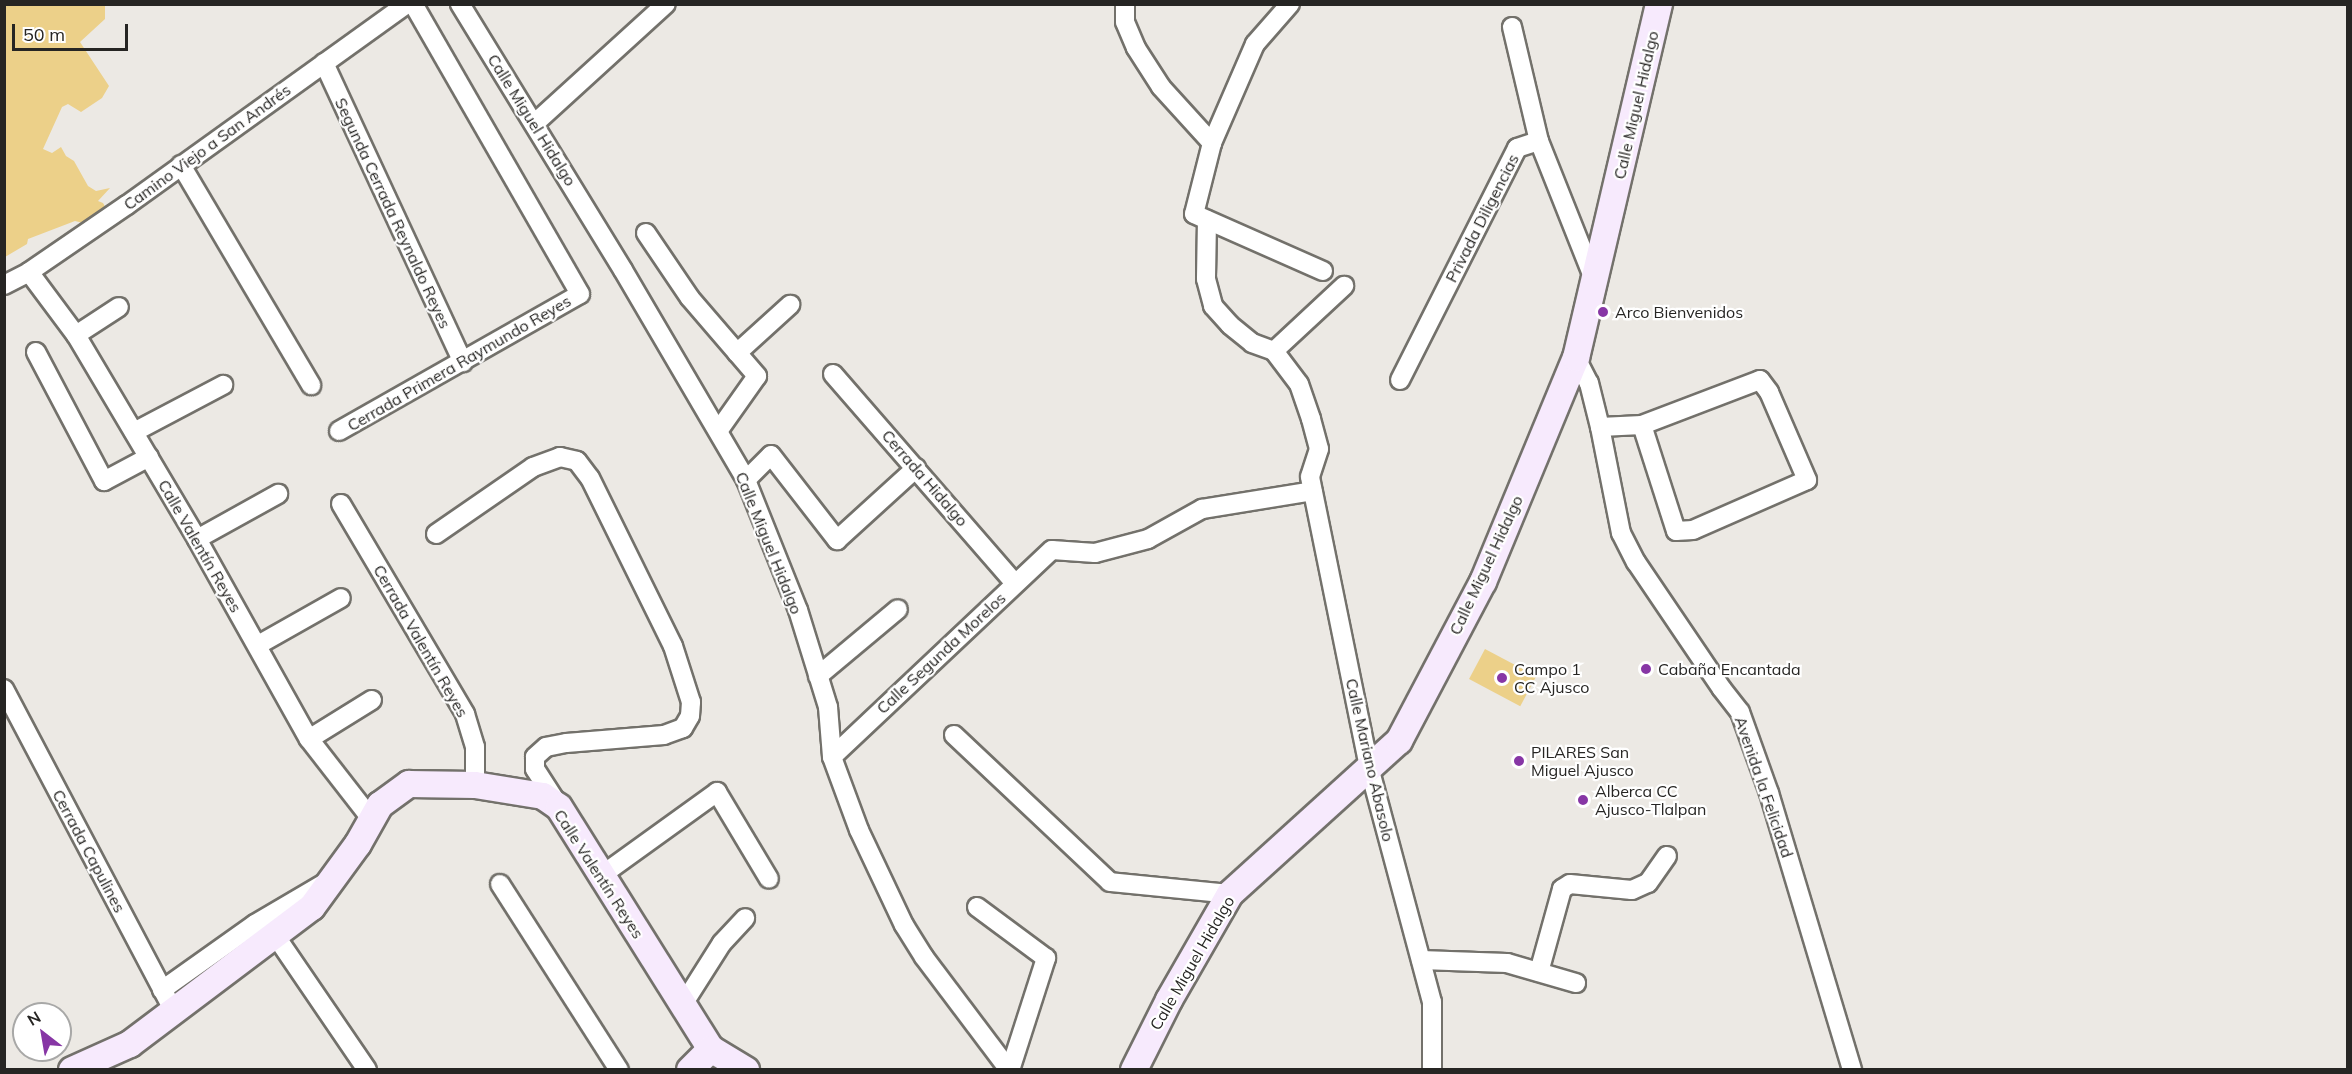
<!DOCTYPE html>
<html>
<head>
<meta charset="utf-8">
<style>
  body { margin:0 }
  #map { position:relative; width:2352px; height:1074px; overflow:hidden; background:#ece9e4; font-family:Mulish,sans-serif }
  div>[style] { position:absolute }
  .green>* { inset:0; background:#ecd089; transform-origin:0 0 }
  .roads { filter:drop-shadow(2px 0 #73716b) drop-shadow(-2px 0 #73716b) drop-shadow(0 2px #73716b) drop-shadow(0 -2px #73716b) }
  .street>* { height:18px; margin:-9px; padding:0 9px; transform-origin:9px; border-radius:9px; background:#fff }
  .secondary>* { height:26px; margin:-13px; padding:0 13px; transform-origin:13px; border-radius:13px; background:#f7eafd }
  .dots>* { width:16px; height:16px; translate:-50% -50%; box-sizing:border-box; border:3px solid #fff; border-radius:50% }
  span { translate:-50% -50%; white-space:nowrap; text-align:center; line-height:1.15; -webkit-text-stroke:4.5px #fff; paint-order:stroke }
  .street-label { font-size:16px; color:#262523 }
  .poi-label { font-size:16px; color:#262523 }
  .left { translate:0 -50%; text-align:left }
  .frame { position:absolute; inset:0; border:6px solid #262523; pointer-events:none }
  .north { position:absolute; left:12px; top:1002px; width:60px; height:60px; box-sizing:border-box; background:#fff; border:2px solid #a8a8a7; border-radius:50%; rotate:329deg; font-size:16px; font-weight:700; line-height:24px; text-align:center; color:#262523 }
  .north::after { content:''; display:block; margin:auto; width:21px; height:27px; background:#8736a5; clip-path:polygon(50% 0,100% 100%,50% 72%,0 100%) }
  .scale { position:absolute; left:12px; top:24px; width:116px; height:27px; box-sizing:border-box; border:3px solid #262523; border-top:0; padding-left:8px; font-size:18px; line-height:21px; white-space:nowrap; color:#262523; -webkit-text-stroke:4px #fff; paint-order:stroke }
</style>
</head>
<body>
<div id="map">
  <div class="green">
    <div style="clip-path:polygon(5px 5px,105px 5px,105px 19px,80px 42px,109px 86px,102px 98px,81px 112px,68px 104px,62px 107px,43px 149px,52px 153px,61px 147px,66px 156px,74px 161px,88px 186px,96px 191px,110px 188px,98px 201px,103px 203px,111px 217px,83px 223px,75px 221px,28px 239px,27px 244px,5px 257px)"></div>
    <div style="left:1485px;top:649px;width:58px;height:34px;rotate:28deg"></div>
  </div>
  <div class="roads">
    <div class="street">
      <div style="left:460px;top:4px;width:312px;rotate:58.5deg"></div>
      <div style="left:623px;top:270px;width:243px;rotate:59.6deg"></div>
      <div style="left:746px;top:480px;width:140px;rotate:68.2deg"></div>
      <div style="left:798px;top:610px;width:102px;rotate:72.8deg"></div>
      <div style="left:828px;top:707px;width:50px;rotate:85.4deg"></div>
      <div style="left:832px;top:757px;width:78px;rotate:69.7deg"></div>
      <div style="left:859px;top:830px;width:105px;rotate:64.7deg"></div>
      <div style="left:904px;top:925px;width:38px;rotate:58deg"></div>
      <div style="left:924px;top:957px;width:141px;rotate:53deg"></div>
      <div style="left:1125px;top:4px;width:18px;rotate:90deg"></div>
      <div style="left:1125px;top:22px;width:28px;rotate:67deg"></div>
      <div style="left:1136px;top:48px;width:46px;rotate:57.3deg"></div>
      <div style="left:1161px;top:87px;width:76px;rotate:47.7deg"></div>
      <div style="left:1212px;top:143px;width:73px;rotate:104.2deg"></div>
      <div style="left:1194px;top:214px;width:141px;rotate:23.8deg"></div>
      <div style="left:1512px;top:27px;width:117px;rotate:76.7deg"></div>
      <div style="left:1539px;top:141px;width:149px;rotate:68.3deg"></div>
      <div style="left:324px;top:63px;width:330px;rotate:65.1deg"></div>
      <div style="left:534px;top:124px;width:178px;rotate:-42.3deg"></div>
      <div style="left:1212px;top:143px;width:108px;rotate:-66.5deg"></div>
      <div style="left:1255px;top:44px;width:53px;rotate:-48.8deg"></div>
      <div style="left:181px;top:165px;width:256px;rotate:59.4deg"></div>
      <div style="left:1207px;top:220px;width:59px;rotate:91deg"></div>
      <div style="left:1206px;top:279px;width:28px;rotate:75deg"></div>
      <div style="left:1213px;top:306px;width:25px;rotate:48deg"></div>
      <div style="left:1230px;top:325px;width:28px;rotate:39deg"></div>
      <div style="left:1252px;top:343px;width:23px;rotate:20deg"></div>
      <div style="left:1274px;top:351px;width:41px;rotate:52.9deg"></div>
      <div style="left:1299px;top:384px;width:37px;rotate:71deg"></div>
      <div style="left:1311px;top:419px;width:31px;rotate:75deg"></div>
      <div style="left:1319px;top:449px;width:29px;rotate:108deg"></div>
      <div style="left:1310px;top:477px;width:296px;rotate:78.5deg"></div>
      <div style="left:1369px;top:767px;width:243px;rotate:75deg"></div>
      <div style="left:1432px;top:1002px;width:68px;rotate:90deg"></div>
      <div style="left:646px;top:233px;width:78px;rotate:55.9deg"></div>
      <div style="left:690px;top:298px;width:103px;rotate:49.3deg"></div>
      <div style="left:757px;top:376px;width:67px;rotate:125.3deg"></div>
      <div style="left:29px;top:272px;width:79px;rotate:53.3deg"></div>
      <div style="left:76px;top:335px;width:237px;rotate:59.3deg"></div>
      <div style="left:197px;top:539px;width:229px;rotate:60.8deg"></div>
      <div style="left:309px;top:739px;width:103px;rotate:52.1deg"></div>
      <div style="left:4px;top:285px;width:28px;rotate:-27deg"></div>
      <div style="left:29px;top:272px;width:119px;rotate:-34.4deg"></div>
      <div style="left:127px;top:205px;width:345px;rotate:-35.7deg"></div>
      <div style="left:76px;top:335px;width:51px;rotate:-33.1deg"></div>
      <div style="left:1274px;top:351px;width:96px;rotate:-42.9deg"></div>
      <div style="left:36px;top:352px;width:146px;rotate:62.2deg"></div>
      <div style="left:104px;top:481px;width:51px;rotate:-28.1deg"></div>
      <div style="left:737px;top:353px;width:72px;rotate:-42.2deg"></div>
      <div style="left:1576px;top:358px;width:28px;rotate:63deg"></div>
      <div style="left:1589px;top:383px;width:45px;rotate:76deg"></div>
      <div style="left:1600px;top:427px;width:108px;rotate:78.8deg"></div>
      <div style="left:1621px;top:533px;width:33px;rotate:63deg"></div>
      <div style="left:1636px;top:562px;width:153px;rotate:55.9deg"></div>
      <div style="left:1722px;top:689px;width:29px;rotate:52deg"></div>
      <div style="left:1740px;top:712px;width:86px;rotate:70.3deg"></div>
      <div style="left:1769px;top:793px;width:289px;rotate:73.3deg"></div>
      <div style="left:833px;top:374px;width:277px;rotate:49deg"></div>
      <div style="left:1400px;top:380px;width:260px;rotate:-63.2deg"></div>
      <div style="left:1517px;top:148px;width:23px;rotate:-18deg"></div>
      <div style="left:1600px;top:427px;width:42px;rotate:-2.7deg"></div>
      <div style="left:1642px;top:425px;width:126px;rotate:-20.9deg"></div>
      <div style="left:1760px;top:380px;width:15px;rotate:53deg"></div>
      <div style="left:1769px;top:392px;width:96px;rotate:66.6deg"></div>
      <div style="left:1807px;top:480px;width:124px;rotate:156.3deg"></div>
      <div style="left:1693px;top:530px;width:17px;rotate:177deg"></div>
      <div style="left:1676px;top:531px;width:111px;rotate:-107.8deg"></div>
      <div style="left:339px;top:431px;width:277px;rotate:-29.6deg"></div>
      <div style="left:580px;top:294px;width:335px;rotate:-119.9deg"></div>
      <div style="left:134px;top:432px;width:101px;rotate:-27.8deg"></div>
      <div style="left:746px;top:480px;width:35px;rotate:-45deg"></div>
      <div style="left:771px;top:455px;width:108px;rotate:52.2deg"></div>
      <div style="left:837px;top:540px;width:107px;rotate:-42.3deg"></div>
      <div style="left:341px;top:504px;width:244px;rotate:59.4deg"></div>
      <div style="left:465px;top:714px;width:34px;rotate:73deg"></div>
      <div style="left:475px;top:747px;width:38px;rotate:90deg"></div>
      <div style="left:436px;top:534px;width:118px;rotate:-34.6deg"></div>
      <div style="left:533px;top:467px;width:29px;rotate:-20deg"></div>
      <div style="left:560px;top:457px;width:17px;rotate:13deg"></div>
      <div style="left:577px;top:461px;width:21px;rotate:53deg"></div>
      <div style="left:590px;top:478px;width:187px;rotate:63.7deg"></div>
      <div style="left:673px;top:646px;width:59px;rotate:72.2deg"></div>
      <div style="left:691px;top:702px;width:14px;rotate:94deg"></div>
      <div style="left:690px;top:716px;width:14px;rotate:120deg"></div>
      <div style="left:683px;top:728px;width:20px;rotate:160deg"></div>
      <div style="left:664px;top:735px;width:98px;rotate:175.3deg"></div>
      <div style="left:566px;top:743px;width:20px;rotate:169deg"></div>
      <div style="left:546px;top:747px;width:15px;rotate:138deg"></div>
      <div style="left:535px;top:757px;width:12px;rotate:90deg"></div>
      <div style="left:535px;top:769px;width:40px;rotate:57.1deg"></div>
      <div style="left:197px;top:539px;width:93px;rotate:-29.1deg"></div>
      <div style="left:258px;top:645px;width:95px;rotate:-29.5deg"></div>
      <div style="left:818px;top:676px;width:104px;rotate:-39.9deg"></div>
      <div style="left:4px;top:689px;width:365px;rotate:62.2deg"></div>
      <div style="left:954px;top:735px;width:214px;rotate:43.3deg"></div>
      <div style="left:1110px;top:882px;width:121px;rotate:5.7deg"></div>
      <div style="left:309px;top:739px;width:74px;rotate:-31.8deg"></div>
      <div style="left:832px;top:757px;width:302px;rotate:-43.3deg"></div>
      <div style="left:1052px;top:550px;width:43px;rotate:4deg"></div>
      <div style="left:1095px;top:553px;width:55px;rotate:-14.8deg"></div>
      <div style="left:1148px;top:539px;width:62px;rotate:-29.1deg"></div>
      <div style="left:1202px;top:509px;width:112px;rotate:-9.2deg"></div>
      <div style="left:602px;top:875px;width:142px;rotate:-35.8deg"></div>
      <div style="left:717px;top:792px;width:101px;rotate:59.1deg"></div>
      <div style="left:500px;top:884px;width:221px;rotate:57.4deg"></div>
      <div style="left:977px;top:907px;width:86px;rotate:36.5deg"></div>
      <div style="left:1046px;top:958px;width:118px;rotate:107.8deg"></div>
      <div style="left:275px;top:935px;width:163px;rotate:55.7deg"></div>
      <div style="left:1421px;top:960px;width:86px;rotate:2deg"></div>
      <div style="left:1507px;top:963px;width:72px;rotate:16.2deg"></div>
      <div style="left:1539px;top:972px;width:86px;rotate:-74.5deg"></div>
      <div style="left:1562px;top:889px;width:9px;rotate:-32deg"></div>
      <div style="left:1570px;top:884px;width:62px;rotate:5.5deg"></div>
      <div style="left:1632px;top:890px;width:17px;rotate:-24deg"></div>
      <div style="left:1648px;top:883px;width:33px;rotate:-55deg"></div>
      <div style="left:162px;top:990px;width:114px;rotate:-35.4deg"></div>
      <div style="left:255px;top:924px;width:79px;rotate:-30.5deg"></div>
      <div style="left:682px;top:1006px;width:75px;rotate:-57.6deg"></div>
      <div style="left:722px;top:943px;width:34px;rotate:-47deg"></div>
    </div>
    <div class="secondary">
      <div style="left:72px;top:1070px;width:64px;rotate:-24.1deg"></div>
      <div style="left:130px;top:1044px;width:228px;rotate:-37deg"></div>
      <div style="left:312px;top:907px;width:78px;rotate:-53.9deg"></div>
      <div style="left:358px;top:844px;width:45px;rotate:-60.6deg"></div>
      <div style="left:380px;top:805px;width:36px;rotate:-36deg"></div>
      <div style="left:409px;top:784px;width:66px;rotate:0.9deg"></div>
      <div style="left:475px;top:785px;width:69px;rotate:9.2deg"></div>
      <div style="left:543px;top:796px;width:19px;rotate:35deg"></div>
      <div style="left:559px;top:807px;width:286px;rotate:57.9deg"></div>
      <div style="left:711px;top:1049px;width:41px;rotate:31deg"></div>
      <div style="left:690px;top:1070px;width:30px;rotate:-45deg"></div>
      <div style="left:1134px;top:1070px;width:78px;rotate:-63.4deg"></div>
      <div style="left:1169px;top:1000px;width:122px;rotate:-60.1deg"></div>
      <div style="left:1230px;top:894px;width:228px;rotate:-42.2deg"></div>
      <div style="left:1399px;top:741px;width:180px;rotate:-62.2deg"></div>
      <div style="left:1483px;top:582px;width:243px;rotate:-67.5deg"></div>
      <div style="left:1576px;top:358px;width:364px;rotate:-76.8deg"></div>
    </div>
  </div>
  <div class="dots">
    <div style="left:1603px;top:312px;background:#8736a5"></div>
    <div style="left:1646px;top:669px;background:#8736a5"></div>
    <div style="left:1502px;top:678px;background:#8736a5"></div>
    <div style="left:1519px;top:761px;background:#8736a5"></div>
    <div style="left:1583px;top:800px;background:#8736a5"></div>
  </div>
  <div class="street-label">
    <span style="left:1636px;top:105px;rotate:-77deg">Calle Miguel Hidalgo</span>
    <span style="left:532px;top:120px;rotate:58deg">Calle Miguel Hidalgo</span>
    <span style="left:207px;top:147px;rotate:-36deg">Camino Viejo a San Andrés</span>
    <span style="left:393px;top:213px;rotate:65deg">Segunda Cerrada Reynaldo Reyes</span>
    <span style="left:1482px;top:218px;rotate:-63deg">Privada Diligencias</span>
    <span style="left:459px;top:363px;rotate:-30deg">Cerrada Primera Raymundo Reyes</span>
    <span style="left:925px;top:478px;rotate:49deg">Cerrada Hidalgo</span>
    <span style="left:769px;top:543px;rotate:68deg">Calle Miguel Hidalgo</span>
    <span style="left:200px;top:546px;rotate:60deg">Calle Valentín Reyes</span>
    <span style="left:1486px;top:565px;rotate:-65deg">Calle Miguel Hidalgo</span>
    <span style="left:421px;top:641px;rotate:60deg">Cerrada Valentín Reyes</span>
    <span style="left:941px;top:653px;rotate:-43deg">Calle Segunda Morelos</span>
    <span style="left:1370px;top:760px;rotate:77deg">Calle Mariano Abasolo</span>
    <span style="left:1764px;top:787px;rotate:71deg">Avenida la Felicidad</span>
    <span style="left:89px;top:851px;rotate:62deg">Cerrada Capulines</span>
    <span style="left:599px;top:874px;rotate:57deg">Calle Valentín Reyes</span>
    <span style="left:1192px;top:963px;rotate:-60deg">Calle Miguel Hidalgo</span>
  </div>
  <div class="poi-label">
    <span class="left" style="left:1615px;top:312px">Arco Bienvenidos</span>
    <span class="left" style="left:1514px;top:678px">Campo 1<br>CC Ajusco</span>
    <span class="left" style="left:1658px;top:669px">Cabaña Encantada</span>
    <span class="left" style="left:1531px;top:761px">PILARES San<br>Miguel Ajusco</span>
    <span class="left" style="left:1595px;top:800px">Alberca CC<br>Ajusco-Tlalpan</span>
  </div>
  <div class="frame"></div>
  <div class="north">N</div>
  <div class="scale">50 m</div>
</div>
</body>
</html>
